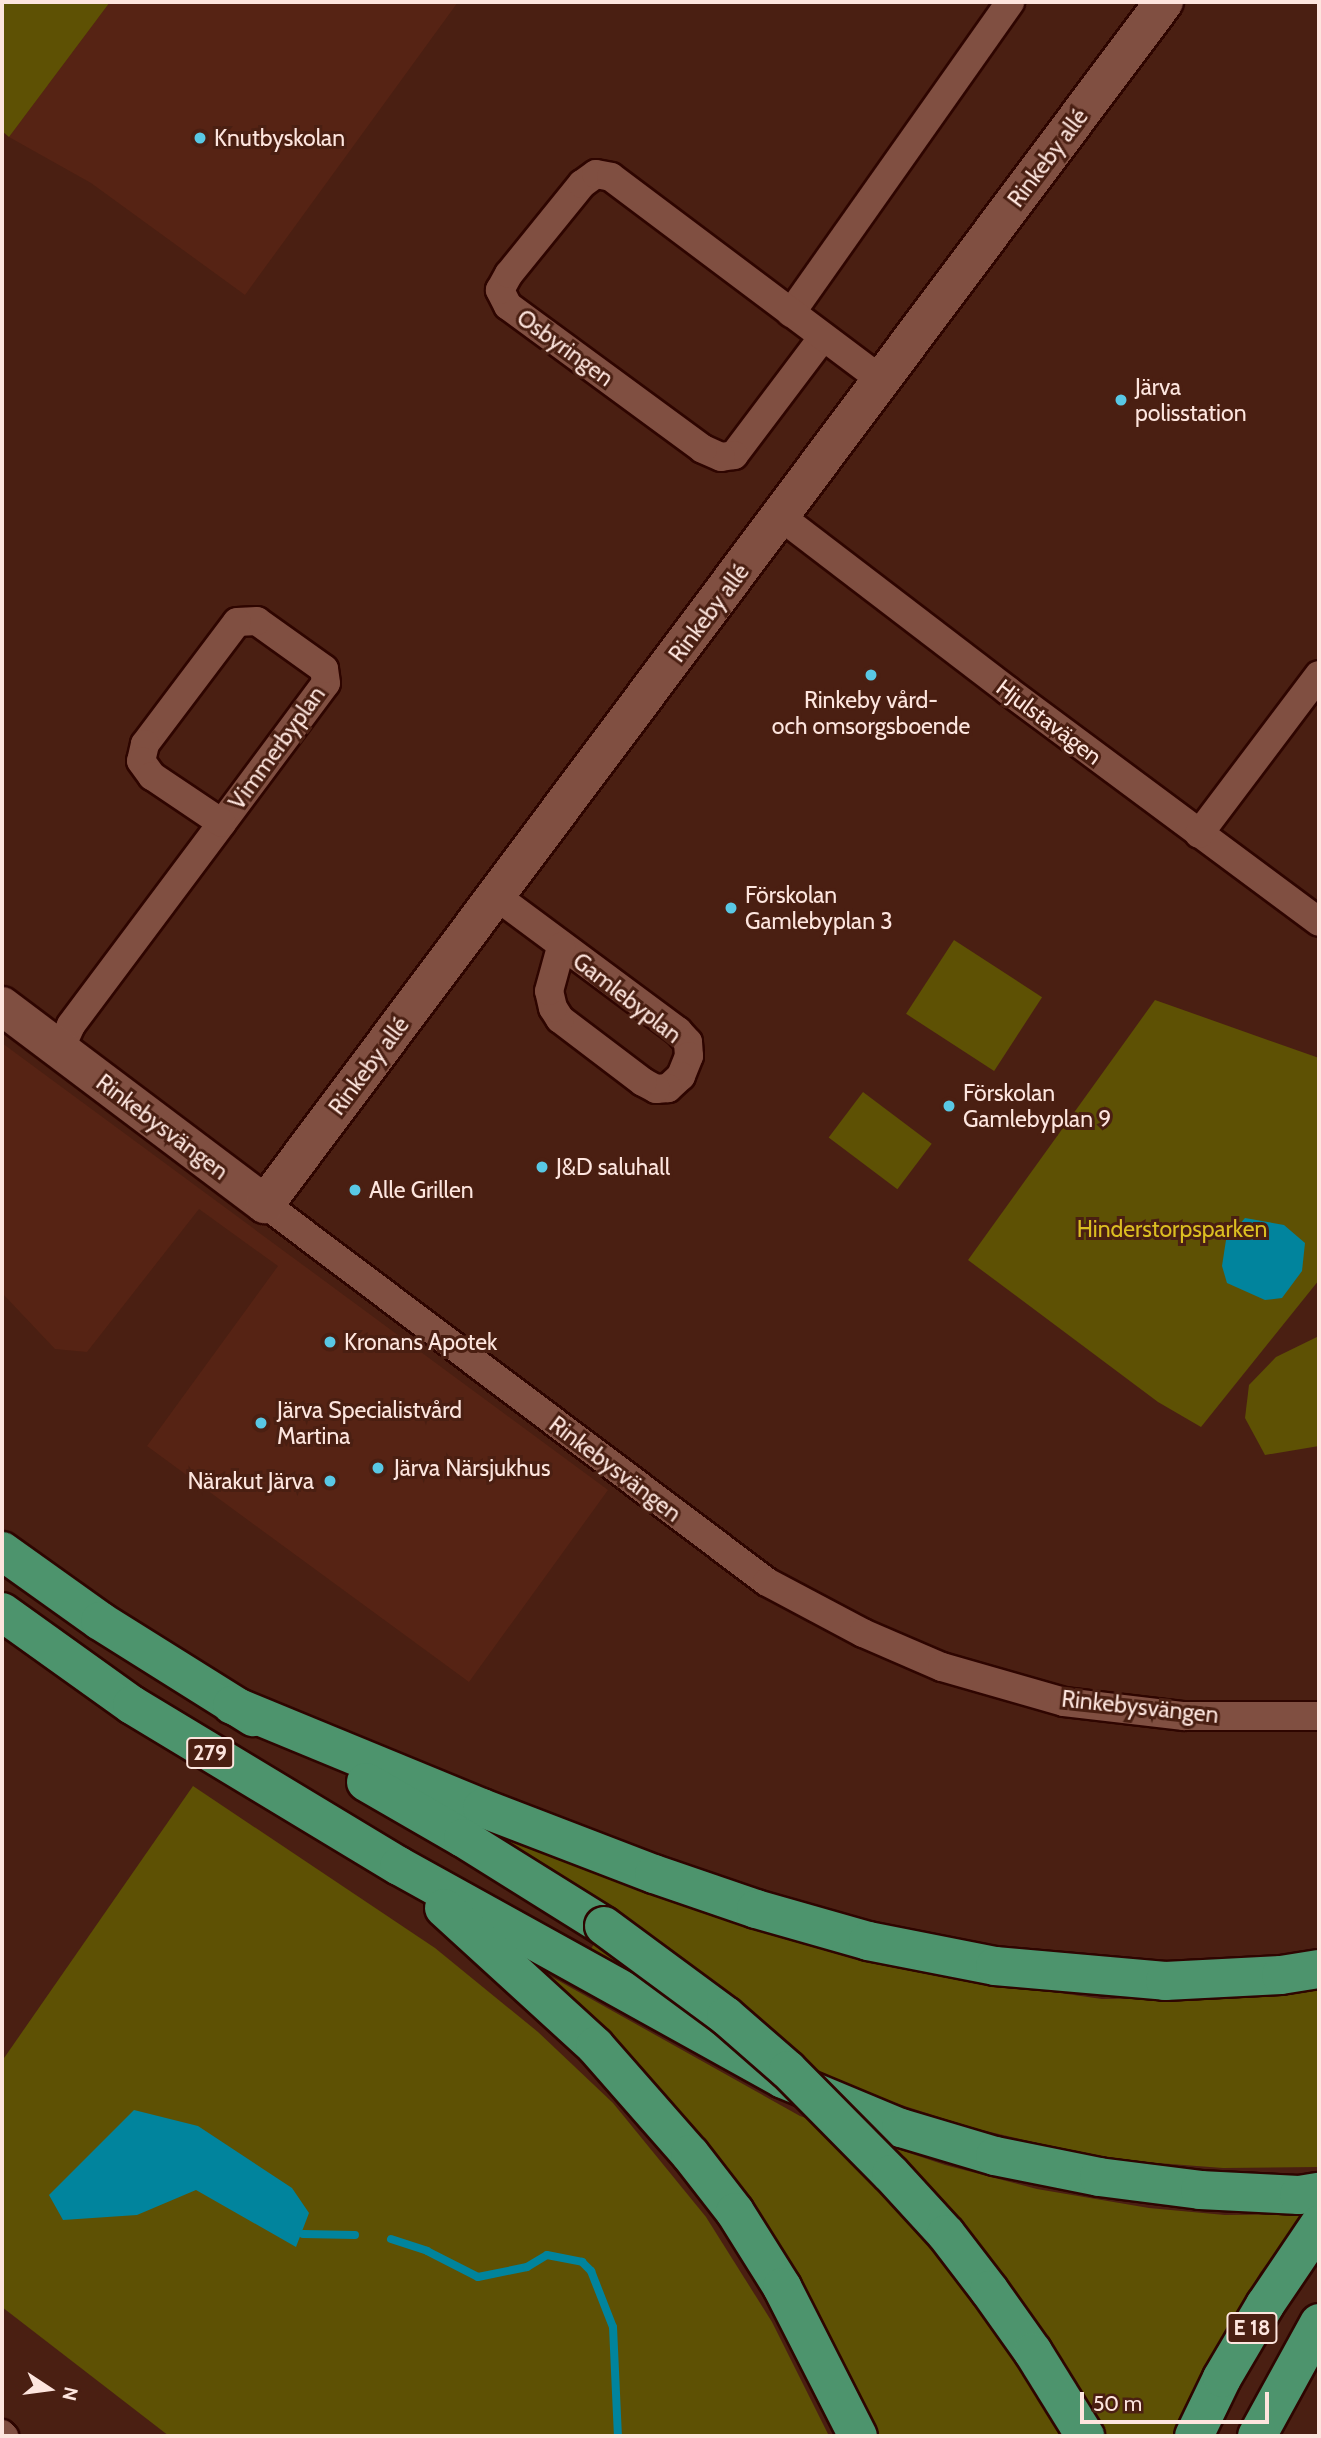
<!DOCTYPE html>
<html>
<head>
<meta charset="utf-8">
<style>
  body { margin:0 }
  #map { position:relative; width:1321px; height:2438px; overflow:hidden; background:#4a1f12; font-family:Cabin,sans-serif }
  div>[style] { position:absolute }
  .built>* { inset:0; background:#562314 }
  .green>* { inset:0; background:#5e5104; transform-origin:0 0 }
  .water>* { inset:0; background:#01849d }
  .stream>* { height:8px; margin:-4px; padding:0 4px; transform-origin:4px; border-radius:4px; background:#01849d }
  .roads { filter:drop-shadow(2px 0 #2e0500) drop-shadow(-2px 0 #2e0500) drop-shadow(0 2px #2e0500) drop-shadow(0 -2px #2e0500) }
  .street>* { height:28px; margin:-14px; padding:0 14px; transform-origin:14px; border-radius:14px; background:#804f41 }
  .secondary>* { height:38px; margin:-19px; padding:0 19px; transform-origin:19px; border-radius:19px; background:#804f41 }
  .highway>* { height:38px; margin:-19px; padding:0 19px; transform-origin:19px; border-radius:19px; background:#4d946d }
  .bridges { filter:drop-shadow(2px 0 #2e0500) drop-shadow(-2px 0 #2e0500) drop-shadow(0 2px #2e0500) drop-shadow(0 -2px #2e0500) }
  .highway-bridge>* { height:38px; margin:-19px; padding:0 19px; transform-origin:19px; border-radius:19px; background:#4d946d }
  .dots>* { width:19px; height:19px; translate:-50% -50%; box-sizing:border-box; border:4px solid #4a1f12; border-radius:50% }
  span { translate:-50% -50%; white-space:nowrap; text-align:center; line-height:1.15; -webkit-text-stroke:6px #4a1f12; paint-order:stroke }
  .shield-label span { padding:2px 5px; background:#4a1f12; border:2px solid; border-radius:5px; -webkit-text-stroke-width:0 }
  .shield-label { font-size:21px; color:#fde5de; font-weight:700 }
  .poi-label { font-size:23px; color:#fde5de }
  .left { translate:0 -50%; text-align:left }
  .right { translate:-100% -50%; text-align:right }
  .street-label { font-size:23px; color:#fde5de }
  .park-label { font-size:23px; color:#dbbe21 }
  .frame { position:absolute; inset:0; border:4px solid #fde5de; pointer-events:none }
  .north { position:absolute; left:14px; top:2354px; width:70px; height:70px; -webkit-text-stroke:5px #4a1f12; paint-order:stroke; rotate:103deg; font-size:19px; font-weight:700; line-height:28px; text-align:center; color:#fde5de }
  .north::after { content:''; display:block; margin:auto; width:24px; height:32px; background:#fde5de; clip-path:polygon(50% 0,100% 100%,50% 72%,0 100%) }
  .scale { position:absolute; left:1080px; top:2392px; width:189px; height:32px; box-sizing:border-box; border:4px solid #fde5de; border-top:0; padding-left:9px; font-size:21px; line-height:24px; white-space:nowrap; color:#fde5de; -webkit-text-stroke:5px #4a1f12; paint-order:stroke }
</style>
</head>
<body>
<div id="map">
  <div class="built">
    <div style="clip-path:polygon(110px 2px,458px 2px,245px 295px,91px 183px,9px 137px)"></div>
    <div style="clip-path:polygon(2px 1043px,608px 1490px,469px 1682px,147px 1446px,278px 1266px,199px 1209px,87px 1352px,55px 1349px,2px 1293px)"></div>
  </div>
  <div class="green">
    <div style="clip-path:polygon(2px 2px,110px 2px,9px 137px,2px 131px)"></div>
    <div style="left:954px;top:940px;width:105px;height:88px;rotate:33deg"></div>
    <div style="clip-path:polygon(1155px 1000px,1319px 1058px,1319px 1280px,1201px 1427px,1158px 1402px,968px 1260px)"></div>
    <div style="left:863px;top:1092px;width:86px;height:57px;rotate:37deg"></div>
    <div style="clip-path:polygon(1319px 1336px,1319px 1446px,1265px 1455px,1245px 1418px,1249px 1385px,1276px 1357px)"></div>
    <div style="clip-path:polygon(193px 1786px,435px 1948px,538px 2032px,613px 2103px,706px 2217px,772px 2322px,829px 2436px,169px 2436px,2px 2307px,2px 2061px)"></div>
    <div style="clip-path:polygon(475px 1826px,779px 1934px,954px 1978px,1102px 1999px,1239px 1997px,1319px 1988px,1319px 2167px,1223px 2168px,1105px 2159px,973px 2128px,827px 2081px,589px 1952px,616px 1909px)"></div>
    <div style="clip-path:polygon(518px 1958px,800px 2116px,945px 2165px,1037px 2189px,1149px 2208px,1225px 2215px,1304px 2214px,1260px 2273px,1208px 2364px,1172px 2436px,874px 2436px,844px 2364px,775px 2241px,716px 2153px,606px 2038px)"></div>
  </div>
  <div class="water">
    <div style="clip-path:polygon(1245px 1218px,1284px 1225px,1305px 1243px,1302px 1271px,1282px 1298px,1265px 1300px,1227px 1283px,1222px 1266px,1226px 1240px)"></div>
    <div style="clip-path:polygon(134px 2110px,198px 2126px,292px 2188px,309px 2213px,296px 2247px,196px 2190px,137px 2215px,63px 2220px,49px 2195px)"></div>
  </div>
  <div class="stream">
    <div style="left:303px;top:2234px;width:52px;rotate:1.1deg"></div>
    <div style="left:391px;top:2239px;width:38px;rotate:18deg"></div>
    <div style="left:427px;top:2251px;width:57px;rotate:27deg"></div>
    <div style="left:478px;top:2277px;width:50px;rotate:-11.5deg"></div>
    <div style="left:527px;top:2267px;width:23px;rotate:-31deg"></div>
    <div style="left:547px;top:2255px;width:36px;rotate:11deg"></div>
    <div style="left:582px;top:2262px;width:13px;rotate:45deg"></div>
    <div style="left:591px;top:2271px;width:60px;rotate:68.6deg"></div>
    <div style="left:613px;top:2327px;width:109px;rotate:87.4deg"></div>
  </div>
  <div class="roads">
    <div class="street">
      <div style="left:791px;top:313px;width:380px;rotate:-54.8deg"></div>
      <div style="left:823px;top:337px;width:148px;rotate:127deg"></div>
      <div style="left:734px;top:455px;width:13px;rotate:171deg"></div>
      <div style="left:721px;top:457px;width:20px;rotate:-156deg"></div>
      <div style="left:703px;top:449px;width:242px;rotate:-143.7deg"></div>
      <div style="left:508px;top:306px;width:18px;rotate:-117deg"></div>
      <div style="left:500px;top:290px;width:18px;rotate:-61deg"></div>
      <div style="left:509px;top:274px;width:116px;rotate:-51deg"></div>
      <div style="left:582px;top:184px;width:17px;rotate:-36deg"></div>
      <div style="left:596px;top:174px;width:15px;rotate:11deg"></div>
      <div style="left:611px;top:177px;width:338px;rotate:36.9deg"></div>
      <div style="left:781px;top:517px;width:285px;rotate:37.4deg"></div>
      <div style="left:1007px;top:690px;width:389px;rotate:36.6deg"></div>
      <div style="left:1199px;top:834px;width:199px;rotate:-53deg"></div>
      <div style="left:496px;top:896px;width:227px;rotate:36.6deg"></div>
      <div style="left:678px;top:1031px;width:15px;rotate:48deg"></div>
      <div style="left:688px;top:1042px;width:14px;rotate:86deg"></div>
      <div style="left:689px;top:1056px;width:22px;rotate:112deg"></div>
      <div style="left:681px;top:1076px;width:18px;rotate:137deg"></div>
      <div style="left:668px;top:1088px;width:12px;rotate:175deg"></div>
      <div style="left:656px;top:1089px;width:15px;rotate:-152deg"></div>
      <div style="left:643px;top:1082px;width:104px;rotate:-142.8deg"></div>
      <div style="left:560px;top:1019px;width:13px;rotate:-122deg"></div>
      <div style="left:553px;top:1008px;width:17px;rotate:-103deg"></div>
      <div style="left:549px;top:991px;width:46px;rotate:-74.7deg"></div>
      <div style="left:60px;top:1049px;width:26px;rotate:-65deg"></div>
      <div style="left:71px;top:1025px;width:252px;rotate:-53.2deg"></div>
      <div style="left:222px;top:823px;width:174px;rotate:-53.4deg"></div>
      <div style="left:326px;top:683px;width:14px;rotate:-98deg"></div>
      <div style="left:324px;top:669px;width:82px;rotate:-144.4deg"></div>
      <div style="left:257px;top:621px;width:20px;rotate:177deg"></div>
      <div style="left:237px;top:622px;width:153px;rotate:127deg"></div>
      <div style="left:145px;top:744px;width:17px;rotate:103deg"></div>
      <div style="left:141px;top:761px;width:19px;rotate:54deg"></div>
      <div style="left:152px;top:776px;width:84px;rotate:33.9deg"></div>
      <div style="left:265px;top:1204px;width:628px;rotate:36.98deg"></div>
      <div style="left:767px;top:1582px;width:109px;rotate:28deg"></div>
      <div style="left:863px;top:1633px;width:86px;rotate:23.3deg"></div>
      <div style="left:942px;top:1667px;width:127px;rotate:16deg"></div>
      <div style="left:1064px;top:1702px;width:121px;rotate:6.7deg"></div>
      <div style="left:1184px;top:1716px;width:135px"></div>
      <div style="left:2px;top:2434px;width:3px;rotate:45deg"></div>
    </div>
    <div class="secondary">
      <div style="left:2px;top:1006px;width:329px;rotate:37deg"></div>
      <div style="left:265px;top:1204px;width:1501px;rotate:-53.21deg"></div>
    </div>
    <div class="highway">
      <div style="left:2px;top:1551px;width:120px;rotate:35.5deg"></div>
      <div style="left:100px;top:1621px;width:181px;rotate:32.1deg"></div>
      <div style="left:2px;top:1612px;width:160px;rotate:35.6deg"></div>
      <div style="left:132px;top:1705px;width:312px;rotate:31.1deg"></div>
      <div style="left:399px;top:1866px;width:439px;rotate:29deg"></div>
      <div style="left:783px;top:2079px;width:128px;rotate:22.6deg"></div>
      <div style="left:901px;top:2128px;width:98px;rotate:16.6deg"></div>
      <div style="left:995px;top:2156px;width:106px;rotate:11.4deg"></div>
      <div style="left:1099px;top:2177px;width:102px;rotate:7.3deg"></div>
      <div style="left:1200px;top:2190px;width:99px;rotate:2.9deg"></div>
      <div style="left:1299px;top:2195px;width:20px;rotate:-9deg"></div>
      <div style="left:232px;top:1705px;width:270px;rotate:22.4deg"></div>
      <div style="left:482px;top:1808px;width:184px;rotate:21deg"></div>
      <div style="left:654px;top:1874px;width:108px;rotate:18.9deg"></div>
      <div style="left:756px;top:1909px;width:116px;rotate:15.9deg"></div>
      <div style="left:868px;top:1941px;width:129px;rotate:11.1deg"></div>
      <div style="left:995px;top:1966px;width:171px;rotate:5deg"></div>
      <div style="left:1165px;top:1981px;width:116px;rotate:-3deg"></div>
      <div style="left:1281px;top:1975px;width:38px;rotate:-9deg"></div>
      <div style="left:366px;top:1782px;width:112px;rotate:30deg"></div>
      <div style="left:463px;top:1838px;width:166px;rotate:32deg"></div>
      <div style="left:444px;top:1908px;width:205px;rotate:42.4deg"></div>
      <div style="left:595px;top:2046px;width:144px;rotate:48.7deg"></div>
      <div style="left:690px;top:2154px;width:73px;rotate:52.2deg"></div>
      <div style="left:735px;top:2212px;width:89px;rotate:57.9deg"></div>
      <div style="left:782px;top:2287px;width:167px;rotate:63deg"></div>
      <div style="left:1194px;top:2436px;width:64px;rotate:-64.2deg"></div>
      <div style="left:1222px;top:2378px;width:85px;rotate:-59.5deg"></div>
      <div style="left:1265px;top:2305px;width:97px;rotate:-56deg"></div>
      <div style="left:1257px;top:2436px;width:129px;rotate:-61.2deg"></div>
    </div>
  </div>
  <div class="bridges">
    <div class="highway-bridge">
      <div style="left:604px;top:1926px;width:152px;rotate:36.4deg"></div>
      <div style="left:726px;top:2016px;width:82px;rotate:41.1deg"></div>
      <div style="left:788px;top:2070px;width:146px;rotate:45.3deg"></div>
      <div style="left:891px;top:2174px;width:81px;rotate:47.5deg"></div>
      <div style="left:946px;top:2234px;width:71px;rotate:52.5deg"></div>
      <div style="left:989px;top:2290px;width:76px;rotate:54.6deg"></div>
      <div style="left:1033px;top:2352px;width:99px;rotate:58.2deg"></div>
    </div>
  </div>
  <div class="dots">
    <div style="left:200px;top:138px;background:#59c8e5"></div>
    <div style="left:1121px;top:400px;background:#59c8e5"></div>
    <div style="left:871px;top:675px;background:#59c8e5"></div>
    <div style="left:731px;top:908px;background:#59c8e5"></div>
    <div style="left:949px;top:1106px;background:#59c8e5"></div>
    <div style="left:542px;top:1167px;background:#59c8e5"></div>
    <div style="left:355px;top:1190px;background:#59c8e5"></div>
    <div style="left:330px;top:1342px;background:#59c8e5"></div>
    <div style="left:261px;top:1423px;background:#59c8e5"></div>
    <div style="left:378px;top:1468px;background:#59c8e5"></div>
    <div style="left:330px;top:1481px;background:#59c8e5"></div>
  </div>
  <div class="shield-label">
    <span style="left:210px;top:1753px">279</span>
    <span style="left:1252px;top:2328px">E 18</span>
  </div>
  <div class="poi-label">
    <span class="left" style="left:214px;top:138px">Knutbyskolan</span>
    <span class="left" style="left:1135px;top:400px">Järva<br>polisstation</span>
    <span style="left:871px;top:713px">Rinkeby vård-<br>och omsorgsboende</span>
    <span class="left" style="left:745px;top:908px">Förskolan<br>Gamlebyplan 3</span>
    <span class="left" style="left:963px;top:1106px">Förskolan<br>Gamlebyplan 9</span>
    <span class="left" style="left:556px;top:1167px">J&amp;D saluhall</span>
    <span class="left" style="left:369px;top:1190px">Alle Grillen</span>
    <span class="left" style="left:344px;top:1342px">Kronans Apotek</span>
    <span class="left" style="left:277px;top:1423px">Järva Specialistvård<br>Martina</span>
    <span class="left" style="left:394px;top:1468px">Järva Närsjukhus</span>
    <span class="right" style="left:314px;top:1481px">Närakut Järva</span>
  </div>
  <div class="street-label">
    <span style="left:1048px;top:158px;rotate:-53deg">Rinkeby allé</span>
    <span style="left:565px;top:348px;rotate:36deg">Osbyringen</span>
    <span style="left:709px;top:613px;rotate:-53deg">Rinkeby allé</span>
    <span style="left:1049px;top:722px;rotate:37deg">Hjulstavägen</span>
    <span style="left:277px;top:748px;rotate:-54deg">Vimmerbyplan</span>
    <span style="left:627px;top:998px;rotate:38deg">Gamlebyplan</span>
    <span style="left:369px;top:1066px;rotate:-53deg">Rinkeby allé</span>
    <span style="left:162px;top:1127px;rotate:37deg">Rinkebysvängen</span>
    <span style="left:615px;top:1469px;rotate:37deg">Rinkebysvängen</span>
    <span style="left:1140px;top:1707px;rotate:6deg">Rinkebysvängen</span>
  </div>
  <div class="park-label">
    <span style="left:1172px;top:1229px">Hinderstorpsparken</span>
  </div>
  <div class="frame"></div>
  <div class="north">N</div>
  <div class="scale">50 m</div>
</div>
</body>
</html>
